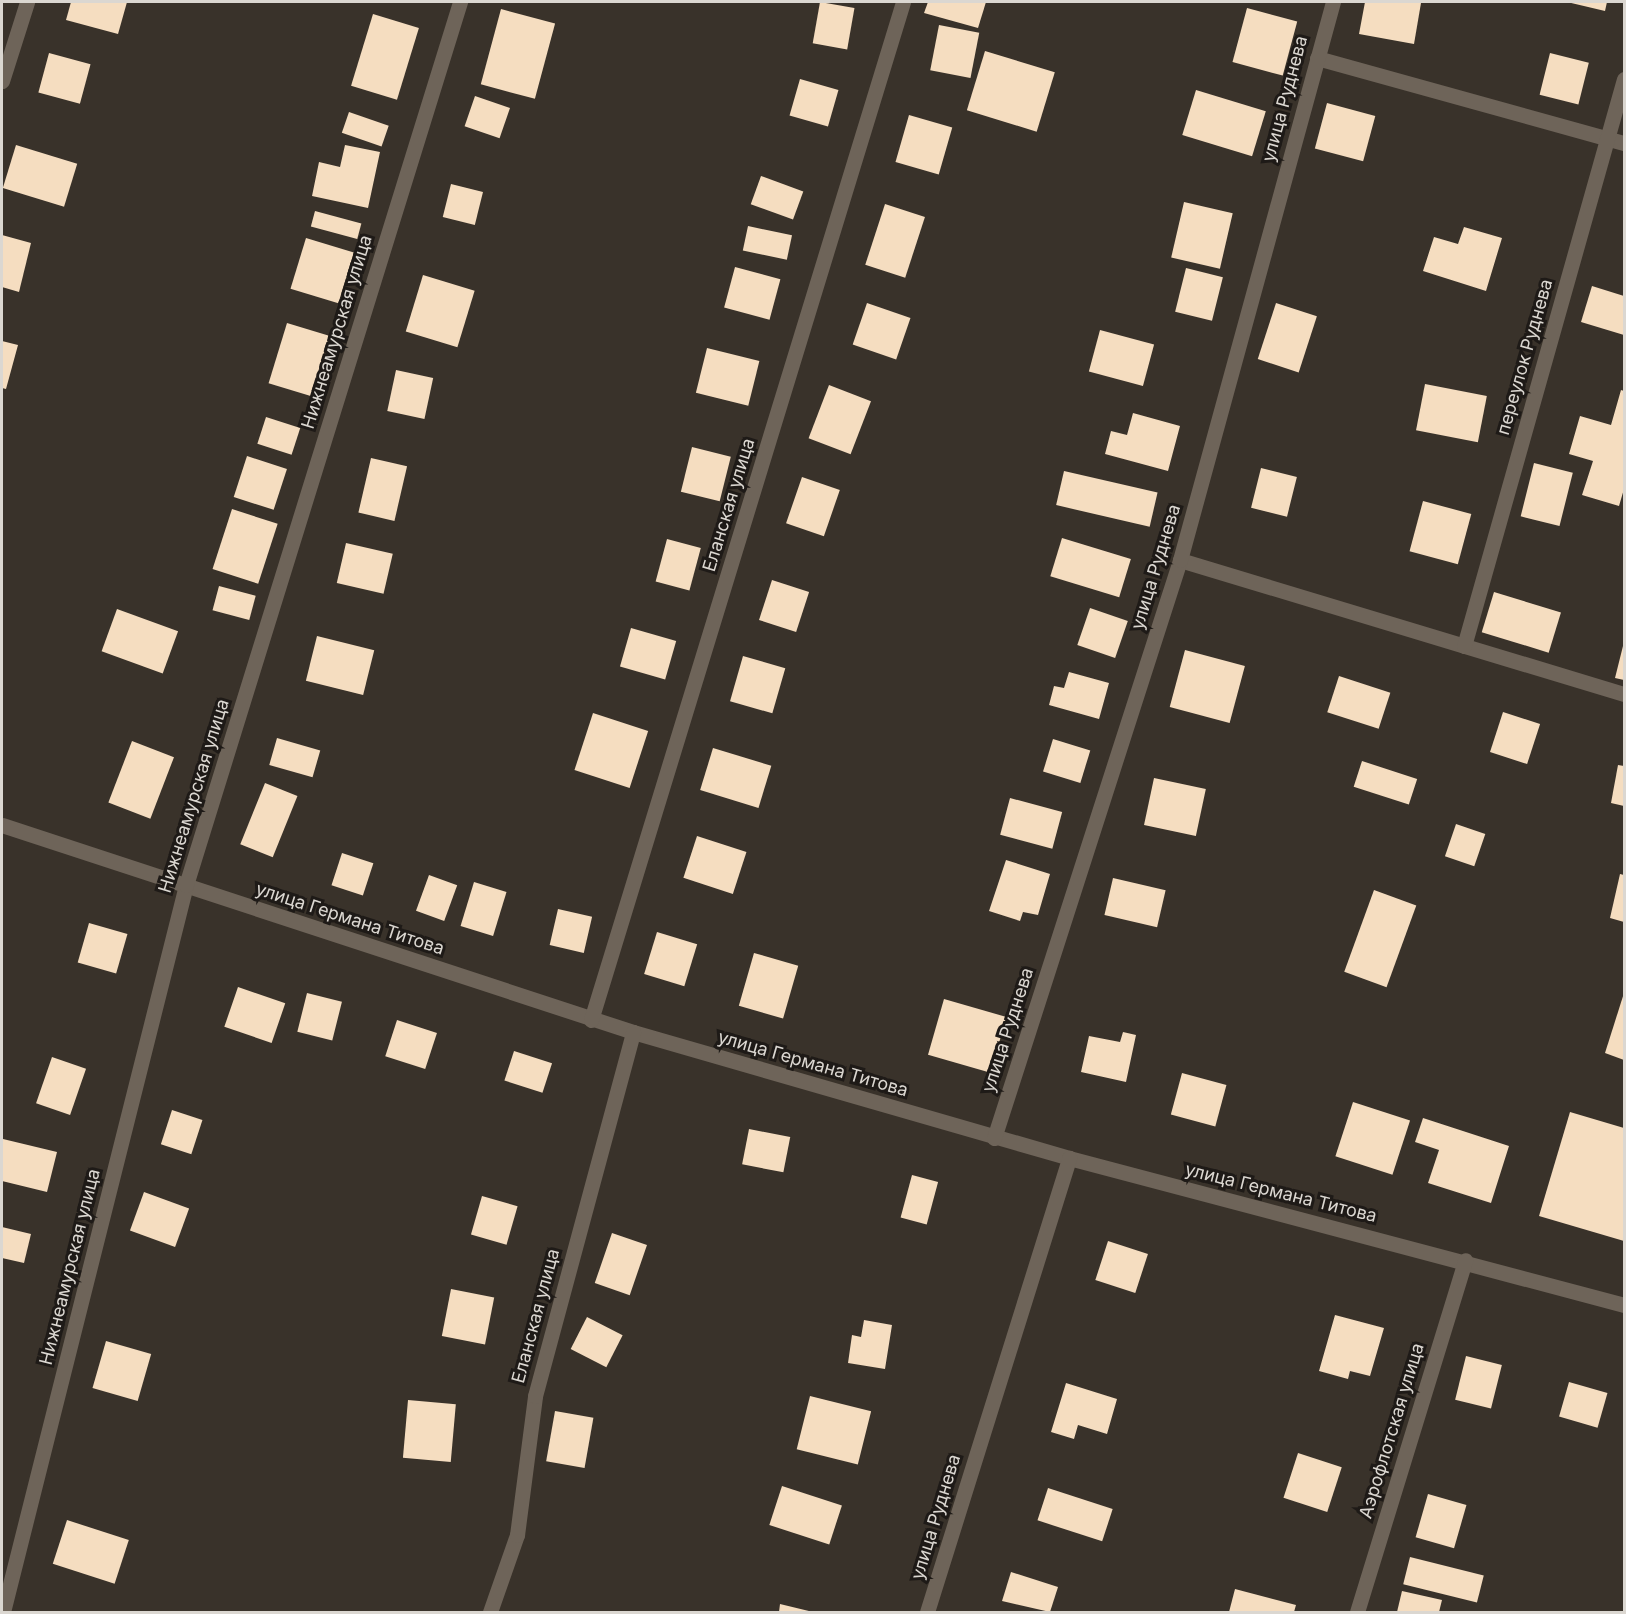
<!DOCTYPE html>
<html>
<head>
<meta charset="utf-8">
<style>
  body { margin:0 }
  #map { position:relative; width:1626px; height:1614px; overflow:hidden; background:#39322a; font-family:Inter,sans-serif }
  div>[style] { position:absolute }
  .building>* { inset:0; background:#f5ddc0; transform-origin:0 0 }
  .minor>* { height:15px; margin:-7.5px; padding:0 7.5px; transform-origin:7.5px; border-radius:7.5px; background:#6e6459 }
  span { translate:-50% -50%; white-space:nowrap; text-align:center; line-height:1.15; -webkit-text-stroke:6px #1e1a17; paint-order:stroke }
  .street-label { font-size:18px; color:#dbd7d1 }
  .frame { position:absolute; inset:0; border:3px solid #dbd7d1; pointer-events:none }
</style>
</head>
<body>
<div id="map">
  <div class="building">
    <div style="clip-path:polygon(71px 2px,127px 2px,118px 34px,66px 20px)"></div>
    <div style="left:820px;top:2px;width:35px;height:42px;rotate:10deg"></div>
    <div style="clip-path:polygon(928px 2px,986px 2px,978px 28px,924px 13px)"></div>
    <div style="clip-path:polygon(1365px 2px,1421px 3px,1414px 44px,1359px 34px)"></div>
    <div style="clip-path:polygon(1567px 2px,1607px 2px,1605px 11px)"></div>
    <div style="left:1247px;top:8px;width:52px;height:56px;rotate:15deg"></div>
    <div style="left:501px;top:9px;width:56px;height:78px;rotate:15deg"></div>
    <div style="left:373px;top:14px;width:48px;height:75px;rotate:17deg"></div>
    <div style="left:939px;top:25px;width:41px;height:46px;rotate:11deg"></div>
    <div style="left:985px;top:51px;width:73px;height:62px;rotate:17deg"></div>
    <div style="left:49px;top:53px;width:43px;height:41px;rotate:15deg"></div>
    <div style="left:1550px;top:53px;width:40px;height:43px;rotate:14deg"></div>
    <div style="left:800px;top:79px;width:40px;height:38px;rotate:16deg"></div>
    <div style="left:1196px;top:90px;width:73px;height:47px;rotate:17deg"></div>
    <div style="left:475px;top:96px;width:37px;height:32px;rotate:19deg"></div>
    <div style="left:1327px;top:103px;width:50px;height:47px;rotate:15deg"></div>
    <div style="left:349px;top:112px;width:42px;height:22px;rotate:19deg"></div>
    <div style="left:909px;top:115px;width:45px;height:49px;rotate:16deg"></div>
    <div style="left:16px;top:145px;width:64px;height:45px;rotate:17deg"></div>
    <div style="clip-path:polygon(345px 145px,380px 152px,368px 208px,312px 196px,319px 162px,340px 167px)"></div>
    <div style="left:761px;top:176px;width:45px;height:30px;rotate:20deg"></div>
    <div style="left:451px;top:184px;width:33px;height:34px;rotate:14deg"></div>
    <div style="left:1184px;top:202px;width:50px;height:57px;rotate:13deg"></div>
    <div style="left:885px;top:204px;width:42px;height:64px;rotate:18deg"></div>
    <div style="left:315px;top:211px;width:48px;height:16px;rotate:15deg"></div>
    <div style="left:748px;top:226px;width:45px;height:25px;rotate:12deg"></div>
    <div style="clip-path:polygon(1464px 227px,1502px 238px,1486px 291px,1423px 271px,1434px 237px,1458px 244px)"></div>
    <div style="clip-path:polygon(2px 235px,31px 243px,19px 292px,2px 287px)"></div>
    <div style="left:306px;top:238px;width:50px;height:53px;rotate:17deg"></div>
    <div style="left:735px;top:267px;width:47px;height:42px;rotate:15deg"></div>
    <div style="left:1186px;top:268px;width:38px;height:45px;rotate:14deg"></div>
    <div style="left:423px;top:275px;width:54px;height:59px;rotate:17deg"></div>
    <div style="clip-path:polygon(1592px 286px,1624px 296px,1624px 335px,1581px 322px)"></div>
    <div style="left:867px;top:303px;width:46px;height:44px;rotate:19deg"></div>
    <div style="left:1276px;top:303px;width:43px;height:59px;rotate:18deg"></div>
    <div style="left:287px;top:323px;width:44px;height:63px;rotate:17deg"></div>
    <div style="left:1100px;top:330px;width:56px;height:43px;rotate:15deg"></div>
    <div style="clip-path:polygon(2px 341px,18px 345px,6px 389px,2px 388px)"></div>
    <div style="left:707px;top:348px;width:54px;height:46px;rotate:14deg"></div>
    <div style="left:396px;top:370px;width:38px;height:42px;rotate:12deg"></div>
    <div style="left:1425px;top:384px;width:63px;height:47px;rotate:11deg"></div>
    <div style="left:829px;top:385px;width:45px;height:57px;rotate:21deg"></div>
    <div style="clip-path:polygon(1621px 390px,1624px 391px,1624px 489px,1619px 506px,1582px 495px,1593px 461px,1569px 454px,1580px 416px,1611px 425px)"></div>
    <div style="clip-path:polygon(1133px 413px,1180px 426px,1168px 471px,1105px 454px,1111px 431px,1127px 435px)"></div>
    <div style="left:266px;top:417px;width:36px;height:28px;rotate:18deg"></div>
    <div style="left:692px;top:447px;width:40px;height:46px;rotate:14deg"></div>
    <div style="left:247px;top:456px;width:42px;height:43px;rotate:18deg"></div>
    <div style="left:371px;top:458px;width:37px;height:56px;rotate:13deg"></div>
    <div style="left:1534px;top:463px;width:40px;height:55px;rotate:14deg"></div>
    <div style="left:1261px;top:468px;width:37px;height:41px;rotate:14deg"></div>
    <div style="left:1064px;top:471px;width:96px;height:35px;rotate:13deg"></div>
    <div style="left:802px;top:477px;width:40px;height:49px;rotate:19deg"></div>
    <div style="left:1423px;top:501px;width:50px;height:52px;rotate:15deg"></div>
    <div style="left:232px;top:509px;width:48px;height:63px;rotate:18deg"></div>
    <div style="left:1062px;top:538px;width:72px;height:40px;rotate:17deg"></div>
    <div style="left:667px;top:539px;width:35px;height:44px;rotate:15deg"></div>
    <div style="left:346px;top:543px;width:48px;height:41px;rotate:13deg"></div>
    <div style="left:772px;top:580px;width:39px;height:42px;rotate:18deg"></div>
    <div style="left:219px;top:586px;width:38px;height:25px;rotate:15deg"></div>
    <div style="left:1494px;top:592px;width:70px;height:42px;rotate:17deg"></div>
    <div style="left:1090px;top:608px;width:40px;height:39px;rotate:19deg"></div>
    <div style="left:117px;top:609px;width:65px;height:45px;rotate:20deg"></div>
    <div style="left:631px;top:628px;width:47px;height:40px;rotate:16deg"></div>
    <div style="left:317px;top:636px;width:59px;height:46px;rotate:14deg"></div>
    <div style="clip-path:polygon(1624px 642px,1624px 680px,1615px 678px)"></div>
    <div style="left:1185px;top:650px;width:62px;height:59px;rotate:15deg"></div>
    <div style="left:743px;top:656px;width:44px;height:47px;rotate:16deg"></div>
    <div style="clip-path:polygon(1069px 672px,1109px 683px,1099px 719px,1049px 705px,1054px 686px,1064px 688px)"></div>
    <div style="left:1339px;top:676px;width:54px;height:38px;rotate:18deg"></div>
    <div style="left:1503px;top:712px;width:39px;height:42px;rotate:18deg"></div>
    <div style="left:593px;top:713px;width:58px;height:60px;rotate:18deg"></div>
    <div style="left:277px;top:738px;width:45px;height:28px;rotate:16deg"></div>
    <div style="left:1053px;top:739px;width:39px;height:34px;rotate:17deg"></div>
    <div style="left:132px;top:741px;width:45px;height:66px;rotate:21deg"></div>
    <div style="left:713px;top:748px;width:61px;height:44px;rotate:17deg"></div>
    <div style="left:1362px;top:761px;width:58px;height:27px;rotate:18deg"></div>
    <div style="clip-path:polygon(1618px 765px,1624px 766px,1624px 806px,1611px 803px)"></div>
    <div style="left:1154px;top:778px;width:53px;height:48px;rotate:12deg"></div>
    <div style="left:265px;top:783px;width:35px;height:66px;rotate:22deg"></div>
    <div style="left:1010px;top:798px;width:54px;height:38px;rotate:15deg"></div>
    <div style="left:1456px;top:824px;width:31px;height:34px;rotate:19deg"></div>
    <div style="left:697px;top:836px;width:52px;height:44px;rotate:18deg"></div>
    <div style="left:342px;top:853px;width:33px;height:34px;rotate:18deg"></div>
    <div style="clip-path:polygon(1006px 860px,1050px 874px,1038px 915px,1023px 912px,1020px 921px,989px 911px)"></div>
    <div style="clip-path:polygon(1620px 874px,1624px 875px,1624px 922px,1610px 918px)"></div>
    <div style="left:429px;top:875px;width:30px;height:38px;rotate:20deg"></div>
    <div style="left:1113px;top:878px;width:54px;height:38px;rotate:13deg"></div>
    <div style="left:474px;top:882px;width:34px;height:46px;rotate:17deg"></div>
    <div style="left:1374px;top:890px;width:45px;height:87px;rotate:20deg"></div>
    <div style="left:558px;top:909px;width:35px;height:37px;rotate:13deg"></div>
    <div style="left:89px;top:923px;width:40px;height:41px;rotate:16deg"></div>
    <div style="left:657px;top:932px;width:42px;height:44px;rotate:17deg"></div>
    <div style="left:754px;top:953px;width:46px;height:55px;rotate:16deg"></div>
    <div style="left:238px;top:987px;width:50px;height:42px;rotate:19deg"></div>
    <div style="left:307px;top:993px;width:36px;height:40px;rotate:14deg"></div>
    <div style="clip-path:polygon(1624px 993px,1624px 1060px,1605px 1053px)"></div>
    <div style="left:944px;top:999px;width:65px;height:58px;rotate:16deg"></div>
    <div style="left:397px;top:1020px;width:42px;height:38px;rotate:18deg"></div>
    <div style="clip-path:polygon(1123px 1032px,1136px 1035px,1126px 1082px,1081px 1072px,1089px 1036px,1120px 1042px)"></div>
    <div style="left:514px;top:1051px;width:40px;height:31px;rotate:18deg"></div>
    <div style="left:52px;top:1057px;width:36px;height:49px;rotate:19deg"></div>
    <div style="left:1182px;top:1073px;width:46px;height:43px;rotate:15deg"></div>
    <div style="left:1353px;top:1102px;width:60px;height:57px;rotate:18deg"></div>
    <div style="left:172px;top:1110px;width:32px;height:36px;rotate:18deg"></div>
    <div style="clip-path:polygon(1570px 1112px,1624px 1128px,1624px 1241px,1539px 1216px)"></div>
    <div style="clip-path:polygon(1423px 1118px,1509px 1146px,1491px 1203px,1428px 1183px,1439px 1150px,1415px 1142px)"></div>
    <div style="left:749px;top:1129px;width:42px;height:36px;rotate:11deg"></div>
    <div style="clip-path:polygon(3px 1139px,57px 1152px,47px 1192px,2px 1181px)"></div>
    <div style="left:912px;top:1175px;width:27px;height:44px;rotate:15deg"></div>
    <div style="left:144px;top:1192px;width:48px;height:41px;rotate:20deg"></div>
    <div style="left:482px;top:1196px;width:37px;height:40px;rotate:16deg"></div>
    <div style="clip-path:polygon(2px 1227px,31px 1234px,24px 1263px,2px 1258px)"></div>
    <div style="left:612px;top:1233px;width:37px;height:53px;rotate:19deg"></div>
    <div style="left:1108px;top:1241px;width:42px;height:41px;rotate:18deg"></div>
    <div style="left:451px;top:1289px;width:44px;height:48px;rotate:11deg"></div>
    <div style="clip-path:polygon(1335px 1315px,1384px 1328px,1370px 1376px,1350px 1371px,1348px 1379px,1319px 1371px)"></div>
    <div style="left:587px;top:1317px;width:40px;height:36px;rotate:27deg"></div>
    <div style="clip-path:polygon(864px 1320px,892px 1325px,885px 1369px,848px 1363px,852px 1335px,861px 1337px)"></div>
    <div style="left:106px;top:1341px;width:47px;height:49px;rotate:16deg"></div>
    <div style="left:1466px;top:1356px;width:37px;height:45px;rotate:14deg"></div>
    <div style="left:1569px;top:1382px;width:40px;height:36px;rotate:16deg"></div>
    <div style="clip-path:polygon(1066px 1383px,1117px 1399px,1107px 1434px,1078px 1425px,1074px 1439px,1051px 1432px)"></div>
    <div style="left:810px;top:1396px;width:63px;height:55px;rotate:14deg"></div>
    <div style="left:408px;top:1400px;width:48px;height:58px;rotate:5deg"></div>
    <div style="left:555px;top:1411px;width:39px;height:51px;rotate:10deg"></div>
    <div style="left:1298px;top:1453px;width:46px;height:47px;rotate:18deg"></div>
    <div style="left:782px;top:1486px;width:63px;height:41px;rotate:18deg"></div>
    <div style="left:1048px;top:1488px;width:68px;height:34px;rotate:18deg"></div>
    <div style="left:1428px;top:1494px;width:40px;height:45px;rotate:16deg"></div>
    <div style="left:67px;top:1520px;width:65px;height:46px;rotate:18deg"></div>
    <div style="left:1410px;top:1557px;width:76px;height:28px;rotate:14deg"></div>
    <div style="clip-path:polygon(1011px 1572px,1058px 1587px,1050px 1612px,1002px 1601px)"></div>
    <div style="clip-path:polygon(1235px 1589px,1296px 1605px,1294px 1612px,1229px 1612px)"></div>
    <div style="clip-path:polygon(1402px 1591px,1442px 1600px,1439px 1612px,1397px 1612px)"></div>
    <div style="clip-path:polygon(780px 1604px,813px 1612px,779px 1612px)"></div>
  </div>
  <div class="minor">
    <div style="left:1317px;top:58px;width:319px;rotate:15.5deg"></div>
    <div style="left:2px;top:81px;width:83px;rotate:-72.4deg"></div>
    <div style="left:1180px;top:560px;width:464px;rotate:16.8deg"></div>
    <div style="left:1464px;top:646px;width:589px;rotate:-74.24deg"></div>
    <div style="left:2px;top:825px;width:664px;rotate:18.16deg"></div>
    <div style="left:633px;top:1032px;width:454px;rotate:16.1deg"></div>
    <div style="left:1069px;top:1158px;width:574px;rotate:14.83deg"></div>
    <div style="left:591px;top:1020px;width:1065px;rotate:-72.96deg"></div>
    <div style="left:994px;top:1138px;width:607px;rotate:-72.16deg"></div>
    <div style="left:1180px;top:560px;width:579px;rotate:-74.67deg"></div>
    <div style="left:3px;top:1612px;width:750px;rotate:-75.87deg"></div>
    <div style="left:186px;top:885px;width:925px;rotate:-72.76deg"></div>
    <div style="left:490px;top:1612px;width:82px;rotate:-70.7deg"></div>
    <div style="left:517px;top:1535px;width:140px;rotate:-82.6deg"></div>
    <div style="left:535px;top:1396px;width:377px;rotate:-74.9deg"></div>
    <div style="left:927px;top:1612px;width:476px;rotate:-72.6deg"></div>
    <div style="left:1357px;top:1612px;width:368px;rotate:-72.9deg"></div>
  </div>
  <div class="street-label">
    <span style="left:1285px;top:99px;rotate:-75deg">улица Руднева</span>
    <span style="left:337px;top:332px;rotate:-73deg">Нижнеамурская улица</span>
    <span style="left:1525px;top:357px;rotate:-74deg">переулок Руднева</span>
    <span style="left:729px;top:505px;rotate:-73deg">Еланская улица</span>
    <span style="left:1156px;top:567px;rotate:-73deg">улица Руднева</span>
    <span style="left:194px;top:796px;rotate:-73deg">Нижнеамурская улица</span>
    <span style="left:350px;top:919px;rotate:18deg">улица Германа Титова</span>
    <span style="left:1008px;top:1030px;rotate:-72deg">улица Руднева</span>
    <span style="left:813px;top:1064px;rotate:16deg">улица Германа Титова</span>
    <span style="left:1281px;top:1193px;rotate:14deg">улица Германа Титова</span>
    <span style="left:70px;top:1267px;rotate:-76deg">Нижнеамурская улица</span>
    <span style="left:536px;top:1316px;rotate:-75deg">Еланская улица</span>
    <span style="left:1392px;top:1431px;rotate:-73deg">Аэрофлотская улица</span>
    <span style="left:936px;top:1517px;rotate:-73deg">улица Руднева</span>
  </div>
  <div class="frame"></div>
</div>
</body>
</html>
